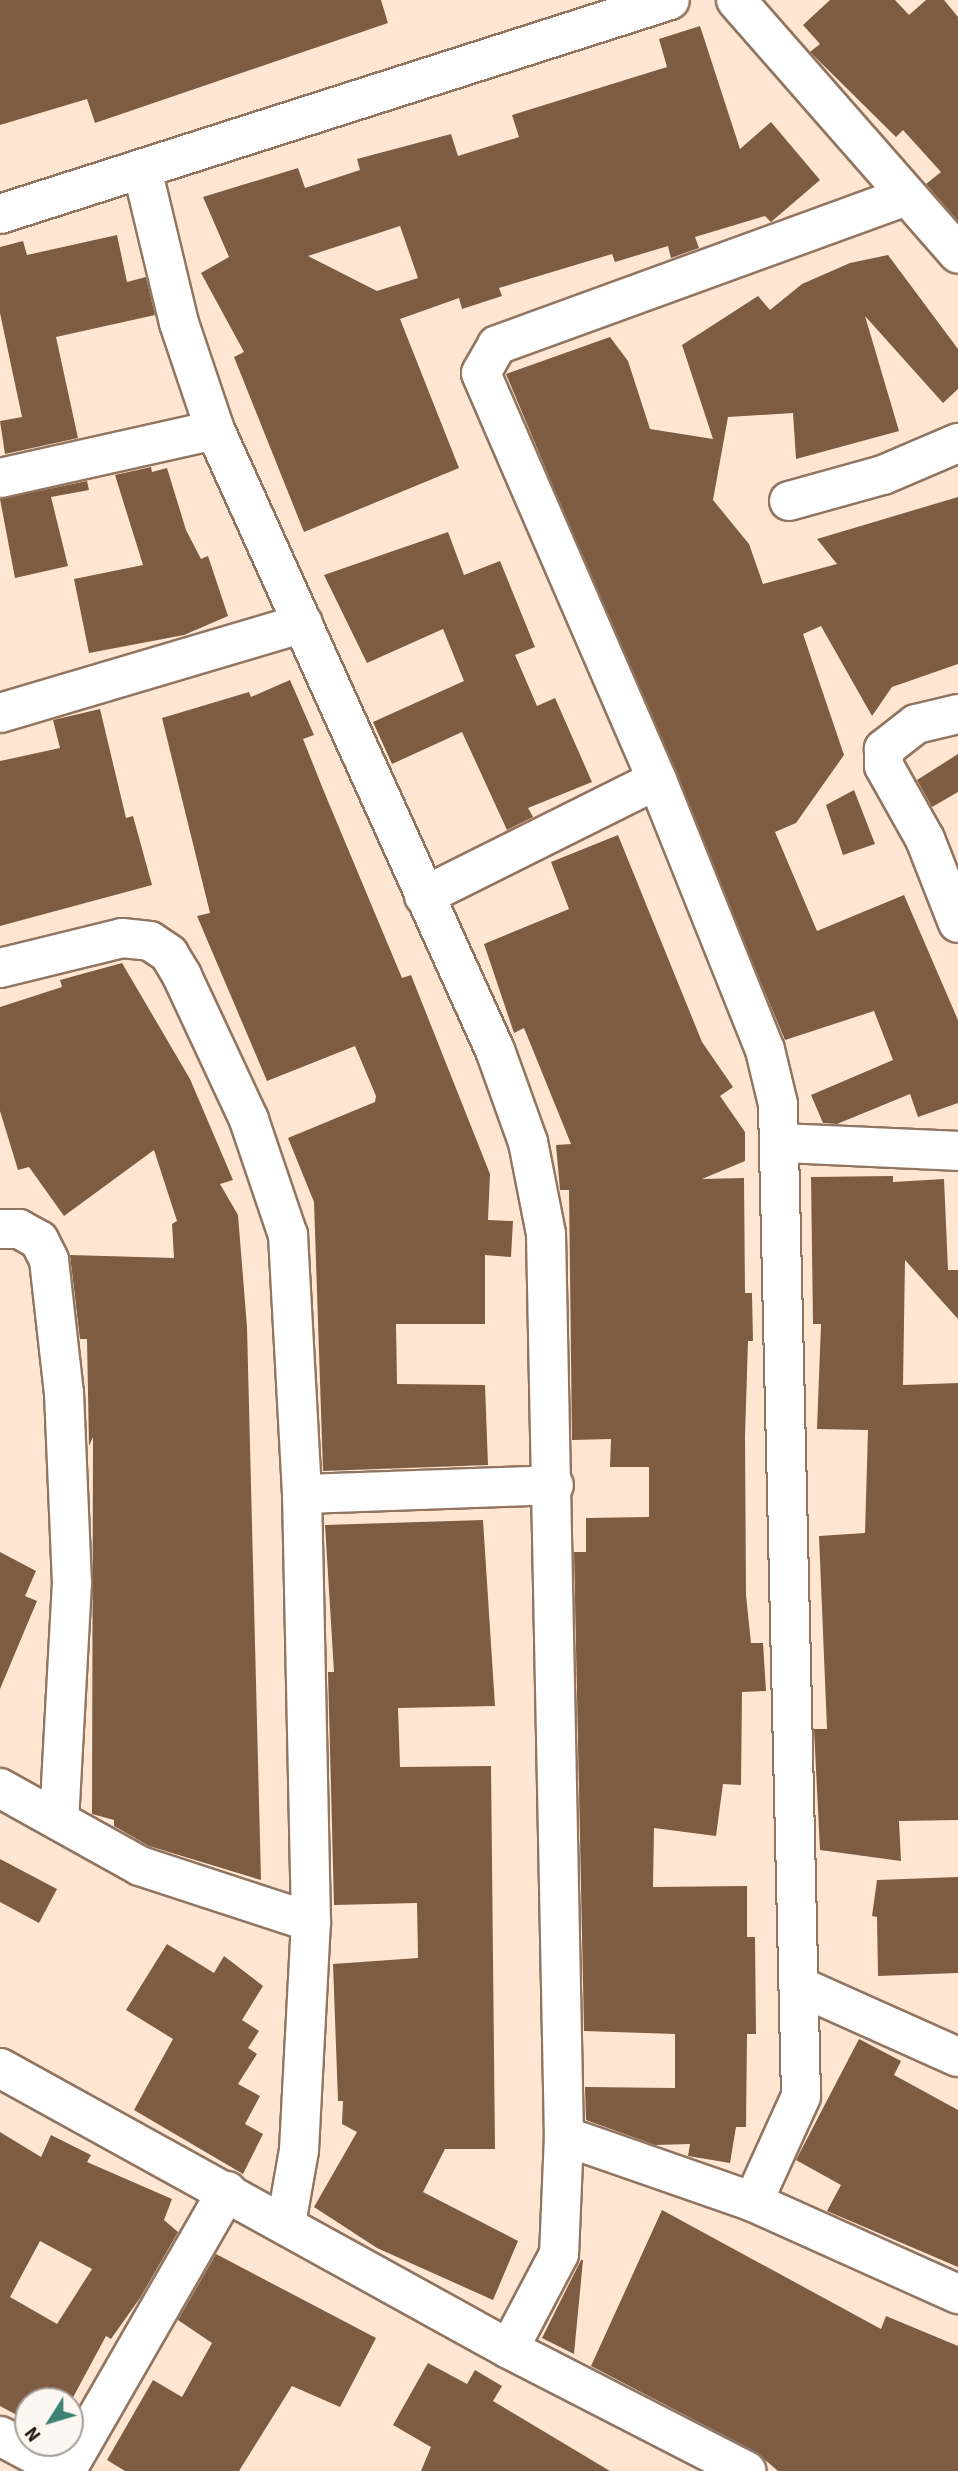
<!DOCTYPE html>
<html>
<head>
<meta charset="utf-8">
<style>
  body { margin:0 }
  #map { position:relative; width:958px; height:2471px; overflow:hidden; background:#ffe6d3; font-family:"Source Sans 3",sans-serif }
  div>[style] { position:absolute }
  .building>* { inset:0; background:#7d5c42 }
  .roads { filter:drop-shadow(2px 0 #917560) drop-shadow(-2px 0 #917560) drop-shadow(0 2px #917560) drop-shadow(0 -2px #917560) }
  .minor>* { height:38px; margin:-19px; padding:0 19px; transform-origin:19px; border-radius:19px; background:#fff }
  span { translate:-50% -50%; white-space:nowrap; text-align:center; line-height:1.15; -webkit-text-stroke:7px #fdf7f2; paint-order:stroke }
  .north { position:absolute; left:14px; top:2387px; width:70px; height:70px; box-sizing:border-box; background:#fdf7f2; border:2px solid #a59d97; border-radius:50%; rotate:233deg; font-size:19px; font-weight:700; line-height:28px; text-align:center; color:#21160e }
  .north::after { content:''; display:block; margin:auto; width:24px; height:32px; background:#3f8172; clip-path:polygon(50% 0,100% 100%,50% 72%,0 100%) }
</style>
</head>
<body>
<div id="map">
  <div class="building">
    <div style="clip-path:polygon(0 0,381px 0,388px 23px,95px 123px,87px 99px,0 125px)"></div>
    <div style="clip-path:polygon(830px 0,895px 0,909px 15px,926px 0,944px 0,958px 17px,958px 221px,926px 184px,941px 172px,903px 130px,896px 137px,810px 52px,820px 44px,803px 25px)"></div>
    <div style="clip-path:polygon(evenodd,700px 26px,740px 149px,771px 122px,820px 180px,771px 222px,765px 216px,695px 237px,699px 248px,671px 258px,668px 246px,615px 262px,612px 254px,499px 288px,502px 296px,462px 309px,459px 298px,400px 319px,459px 468px,304px 532px,234px 357px,244px 352px,201px 273px,229px 257px,203px 197px,298px 168px,305px 188px,360px 170px,357px 159px,451px 134px,458px 156px,519px 137px,512px 115px,667px 67px,659px 39px,700px 26px,400px 226px,418px 278px,377px 291px,308px 256px,400px 226px)"></div>
    <div style="clip-path:polygon(117px 235px,127px 282px,146px 277px,155px 315px,56px 337px,78px 438px,5px 454px,0 421px,22px 417px,0 313px,0 247px,23px 241px,27px 255px)"></div>
    <div style="clip-path:polygon(888px 255px,958px 349px,958px 389px,943px 403px,865px 316px,899px 431px,796px 459px,793px 413px,728px 417px,713px 500px,749px 544px,763px 584px,837px 564px,817px 539px,958px 497px,958px 664px,892px 687px,872px 716px,821px 626px,803px 634px,844px 755px,796px 823px,775px 832px,817px 931px,904px 895px,958px 1020px,958px 1103px,918px 1117px,910px 1094px,837px 1124px,823px 1123px,811px 1095px,893px 1060px,874px 1011px,785px 1040px,506px 374px,610px 337px,628px 361px,650px 429px,713px 439px,682px 345px,758px 296px,770px 310px,802px 284px,850px 263px)"></div>
    <div style="clip-path:polygon(151px 467px,152px 472px,167px 468px,186px 530px,201px 559px,208px 556px,228px 616px,184px 635px,89px 653px,74px 579px,143px 565px,115px 475px)"></div>
    <div style="clip-path:polygon(87px 481px,89px 490px,51px 497px,68px 566px,15px 578px,0 499px)"></div>
    <div style="clip-path:polygon(448px 532px,464px 575px,500px 561px,535px 647px,515px 655px,537px 706px,555px 698px,592px 782px,528px 808px,533px 817px,507px 830px,462px 732px,392px 764px,373px 722px,464px 681px,443px 629px,367px 663px,324px 575px)"></div>
    <div style="clip-path:polygon(290px 680px,314px 735px,303px 739px,325px 794px,402px 978px,411px 975px,490px 1174px,488px 1220px,513px 1221px,511px 1257px,485px 1255px,485px 1324px,396px 1324px,397px 1384px,485px 1385px,488px 1465px,323px 1471px,314px 1202px,288px 1138px,375px 1102px,376px 1096px,355px 1046px,267px 1081px,197px 916px,210px 913px,162px 718px,249px 692px,251px 697px)"></div>
    <div style="clip-path:polygon(100px 709px,126px 818px,133px 816px,152px 885px,0 926px,0 761px,60px 748px,53px 720px)"></div>
    <div style="clip-path:polygon(958px 754px,958px 792px,932px 807px,917px 780px)"></div>
    <div style="clip-path:polygon(854px 790px,875px 844px,843px 855px,826px 805px)"></div>
    <div style="clip-path:polygon(618px 835px,702px 1042px,733px 1087px,720px 1096px,745px 1132px,745px 1161px,702px 1179px,744px 1178px,745px 1293px,752px 1293px,753px 1341px,748px 1341px,745px 1436px,746px 1595px,751px 1643px,763px 1643px,766px 1691px,742px 1692px,741px 1785px,723px 1784px,716px 1836px,654px 1828px,653px 1887px,747px 1886px,747px 1937px,755px 1937px,756px 2034px,747px 2034px,746px 2127px,736px 2127px,730px 2163px,688px 2156px,690px 2144px,655px 2145px,586px 2120px,585px 2087px,675px 2088px,675px 2034px,584px 2031px,574px 1552px,586px 1552px,586px 1518px,649px 1517px,649px 1467px,610px 1467px,611px 1439px,572px 1440px,569px 1190px,560px 1190px,556px 1145px,571px 1144px,524px 1028px,514px 1033px,484px 944px,569px 909px,551px 862px)"></div>
    <div style="clip-path:polygon(122px 963px,190px 1079px,233px 1180px,220px 1184px,238px 1215px,247px 1327px,261px 1880px,149px 1846px,114px 1826px,114px 1820px,92px 1814px,93px 1437px,89px 1446px,87px 1339px,80px 1339px,70px 1255px,174px 1258px,172px 1224px,177px 1221px,154px 1150px,64px 1216px,29px 1167px,18px 1170px,0 1111px,0 1007px,62px 987px,60px 980px)"></div>
    <div style="clip-path:polygon(893px 1176px,893px 1182px,944px 1179px,948px 1270px,958px 1270px,958px 1319px,905px 1260px,903px 1385px,958px 1383px,958px 1820px,899px 1821px,901px 1861px,820px 1850px,814px 1729px,827px 1729px,819px 1536px,865px 1533px,868px 1430px,817px 1429px,821px 1324px,813px 1324px,811px 1177px)"></div>
    <div style="clip-path:polygon(483px 1520px,495px 1706px,398px 1708px,400px 1767px,491px 1766px,495px 2149px,445px 2149px,423px 2192px,518px 2241px,493px 2300px,377px 2248px,314px 2207px,357px 2132px,342px 2124px,343px 2101px,338px 2101px,333px 1964px,418px 1958px,417px 1903px,334px 1905px,328px 1672px,334px 1672px,325px 1525px)"></div>
    <div style="clip-path:polygon(0 1552px,36px 1571px,25px 1596px,37px 1601px,0 1689px)"></div>
    <div style="clip-path:polygon(0 1859px,57px 1889px,39px 1923px,0 1902px)"></div>
    <div style="clip-path:polygon(958px 1877px,958px 1973px,878px 1976px,877px 1917px,872px 1916px,877px 1880px)"></div>
    <div style="clip-path:polygon(167px 1944px,214px 1973px,224px 1956px,263px 1986px,242px 2020px,259px 2031px,248px 2048px,257px 2054px,238px 2084px,260px 2096px,245px 2124px,263px 2134px,243px 2174px,134px 2110px,173px 2039px,126px 2010px)"></div>
    <div style="clip-path:polygon(859px 2039px,901px 2061px,894px 2075px,958px 2110px,958px 2267px,827px 2211px,841px 2185px,796px 2160px)"></div>
    <div style="clip-path:polygon(evenodd,0 2132px,41px 2157px,51px 2135px,91px 2155px,87px 2162px,172px 2199px,164px 2220px,178px 2232px,140px 2298px,111px 2339px,106px 2336px,70px 2403px,28px 2401px,28px 2421px,0 2406px,0 2132px,40px 2241px,92px 2269px,57px 2324px,10px 2297px,40px 2241px)"></div>
    <div style="clip-path:polygon(662px 2210px,881px 2329px,886px 2316px,958px 2346px,958px 2471px,778px 2471px,756px 2452px,591px 2366px)"></div>
    <div style="clip-path:polygon(216px 2254px,376px 2338px,340px 2407px,292px 2386px,239px 2471px,125px 2471px,107px 2460px,153px 2380px,182px 2397px,212px 2343px,178px 2320px)"></div>
    <div style="clip-path:polygon(581px 2260px,583px 2260px,574px 2354px,542px 2338px)"></div>
    <div style="clip-path:polygon(428px 2363px,467px 2384px,475px 2370px,502px 2386px,493px 2401px,610px 2471px,421px 2471px,431px 2447px,393px 2425px)"></div>
  </div>
  <div class="roads">
    <div class="minor">
      <div style="left:736px;top:0;width:337px;rotate:48.8deg"></div>
      <div style="left:143px;top:173px;width:154px;rotate:76.5deg"></div>
      <div style="left:179px;top:323px;width:113px;rotate:71.4deg"></div>
      <div style="left:215px;top:430px;width:680px;rotate:65.7deg"></div>
      <div style="left:495px;top:1050px;width:98px;rotate:70.3deg"></div>
      <div style="left:528px;top:1142px;width:94px;rotate:78.9deg"></div>
      <div style="left:546px;top:1234px;width:902px;rotate:88.86deg"></div>
      <div style="left:564px;top:2136px;width:118px;rotate:92.4deg"></div>
      <div style="left:559px;top:2254px;width:107px;rotate:117.8deg"></div>
      <div style="left:0;top:214px;width:703px;rotate:-17.71deg"></div>
      <div style="left:0;top:478px;width:220px;rotate:-12.6deg"></div>
      <div style="left:789px;top:501px;width:98px;rotate:-15.5deg"></div>
      <div style="left:883px;top:475px;width:82px;rotate:-23.1deg"></div>
      <div style="left:0;top:713px;width:316px;rotate:-16.5deg"></div>
      <div style="left:958px;top:714px;width:43px;rotate:166.6deg"></div>
      <div style="left:916px;top:724px;width:41px;rotate:142deg"></div>
      <div style="left:884px;top:749px;width:17px;rotate:90deg"></div>
      <div style="left:884px;top:766px;width:84px;rotate:60.7deg"></div>
      <div style="left:925px;top:839px;width:90px;rotate:68.6deg"></div>
      <div style="left:424px;top:896px;width:260px;rotate:-26.5deg"></div>
      <div style="left:0;top:968px;width:126px;rotate:-13.8deg"></div>
      <div style="left:122px;top:938px;width:28px;rotate:6deg"></div>
      <div style="left:150px;top:941px;width:23px;rotate:34deg"></div>
      <div style="left:169px;top:954px;width:26px;rotate:59deg"></div>
      <div style="left:182px;top:976px;width:159px;rotate:65deg"></div>
      <div style="left:249px;top:1120px;width:121px;rotate:71.3deg"></div>
      <div style="left:288px;top:1235px;width:259px;rotate:86.9deg"></div>
      <div style="left:302px;top:1494px;width:252px;rotate:-2deg"></div>
      <div style="left:782px;top:1143px;width:176px;rotate:2.6deg"></div>
      <div style="left:0;top:1229px;width:19px"></div>
      <div style="left:19px;top:1229px;width:23px;rotate:29deg"></div>
      <div style="left:39px;top:1240px;width:22px;rotate:63deg"></div>
      <div style="left:49px;top:1260px;width:134px;rotate:83.6deg"></div>
      <div style="left:64px;top:1393px;width:189px;rotate:87.6deg"></div>
      <div style="left:72px;top:1582px;width:239px;rotate:93.1deg"></div>
      <div style="left:0;top:1788px;width:160px;rotate:29.1deg"></div>
      <div style="left:140px;top:1866px;width:180px;rotate:18.1deg"></div>
      <div style="left:799px;top:1986px;width:174px;rotate:24.1deg"></div>
      <div style="left:0;top:2068px;width:581px;rotate:28.9deg"></div>
      <div style="left:509px;top:2349px;width:267px;rotate:27.2deg"></div>
      <div style="left:564px;top:2136px;width:200px;rotate:19.2deg"></div>
      <div style="left:753px;top:2202px;width:225px;rotate:24.2deg"></div>
      <div style="left:753px;top:2202px;width:116px;rotate:-65.6deg"></div>
      <div style="left:801px;top:2096px;width:992px;rotate:-91.33deg"></div>
      <div style="left:778px;top:1104px;width:56px;rotate:-103.5deg"></div>
      <div style="left:765px;top:1050px;width:291px;rotate:-111.8deg"></div>
      <div style="left:657px;top:780px;width:443px;rotate:-113.4deg"></div>
      <div style="left:481px;top:373px;width:32px;rotate:-60deg"></div>
      <div style="left:497px;top:345px;width:436px;rotate:-20deg"></div>
      <div style="left:286px;top:2224px;width:75px;rotate:-80deg"></div>
      <div style="left:299px;top:2150px;width:228px;rotate:-87deg"></div>
      <div style="left:311px;top:1922px;width:428px;rotate:-91.2deg"></div>
      <div style="left:0;top:2436px;width:74px;rotate:28.3deg"></div>
      <div style="left:66px;top:2471px;width:323px;rotate:-60.1deg"></div>
    </div>
  </div>
  <div class="north">N</div>
</div>
</body>
</html>
